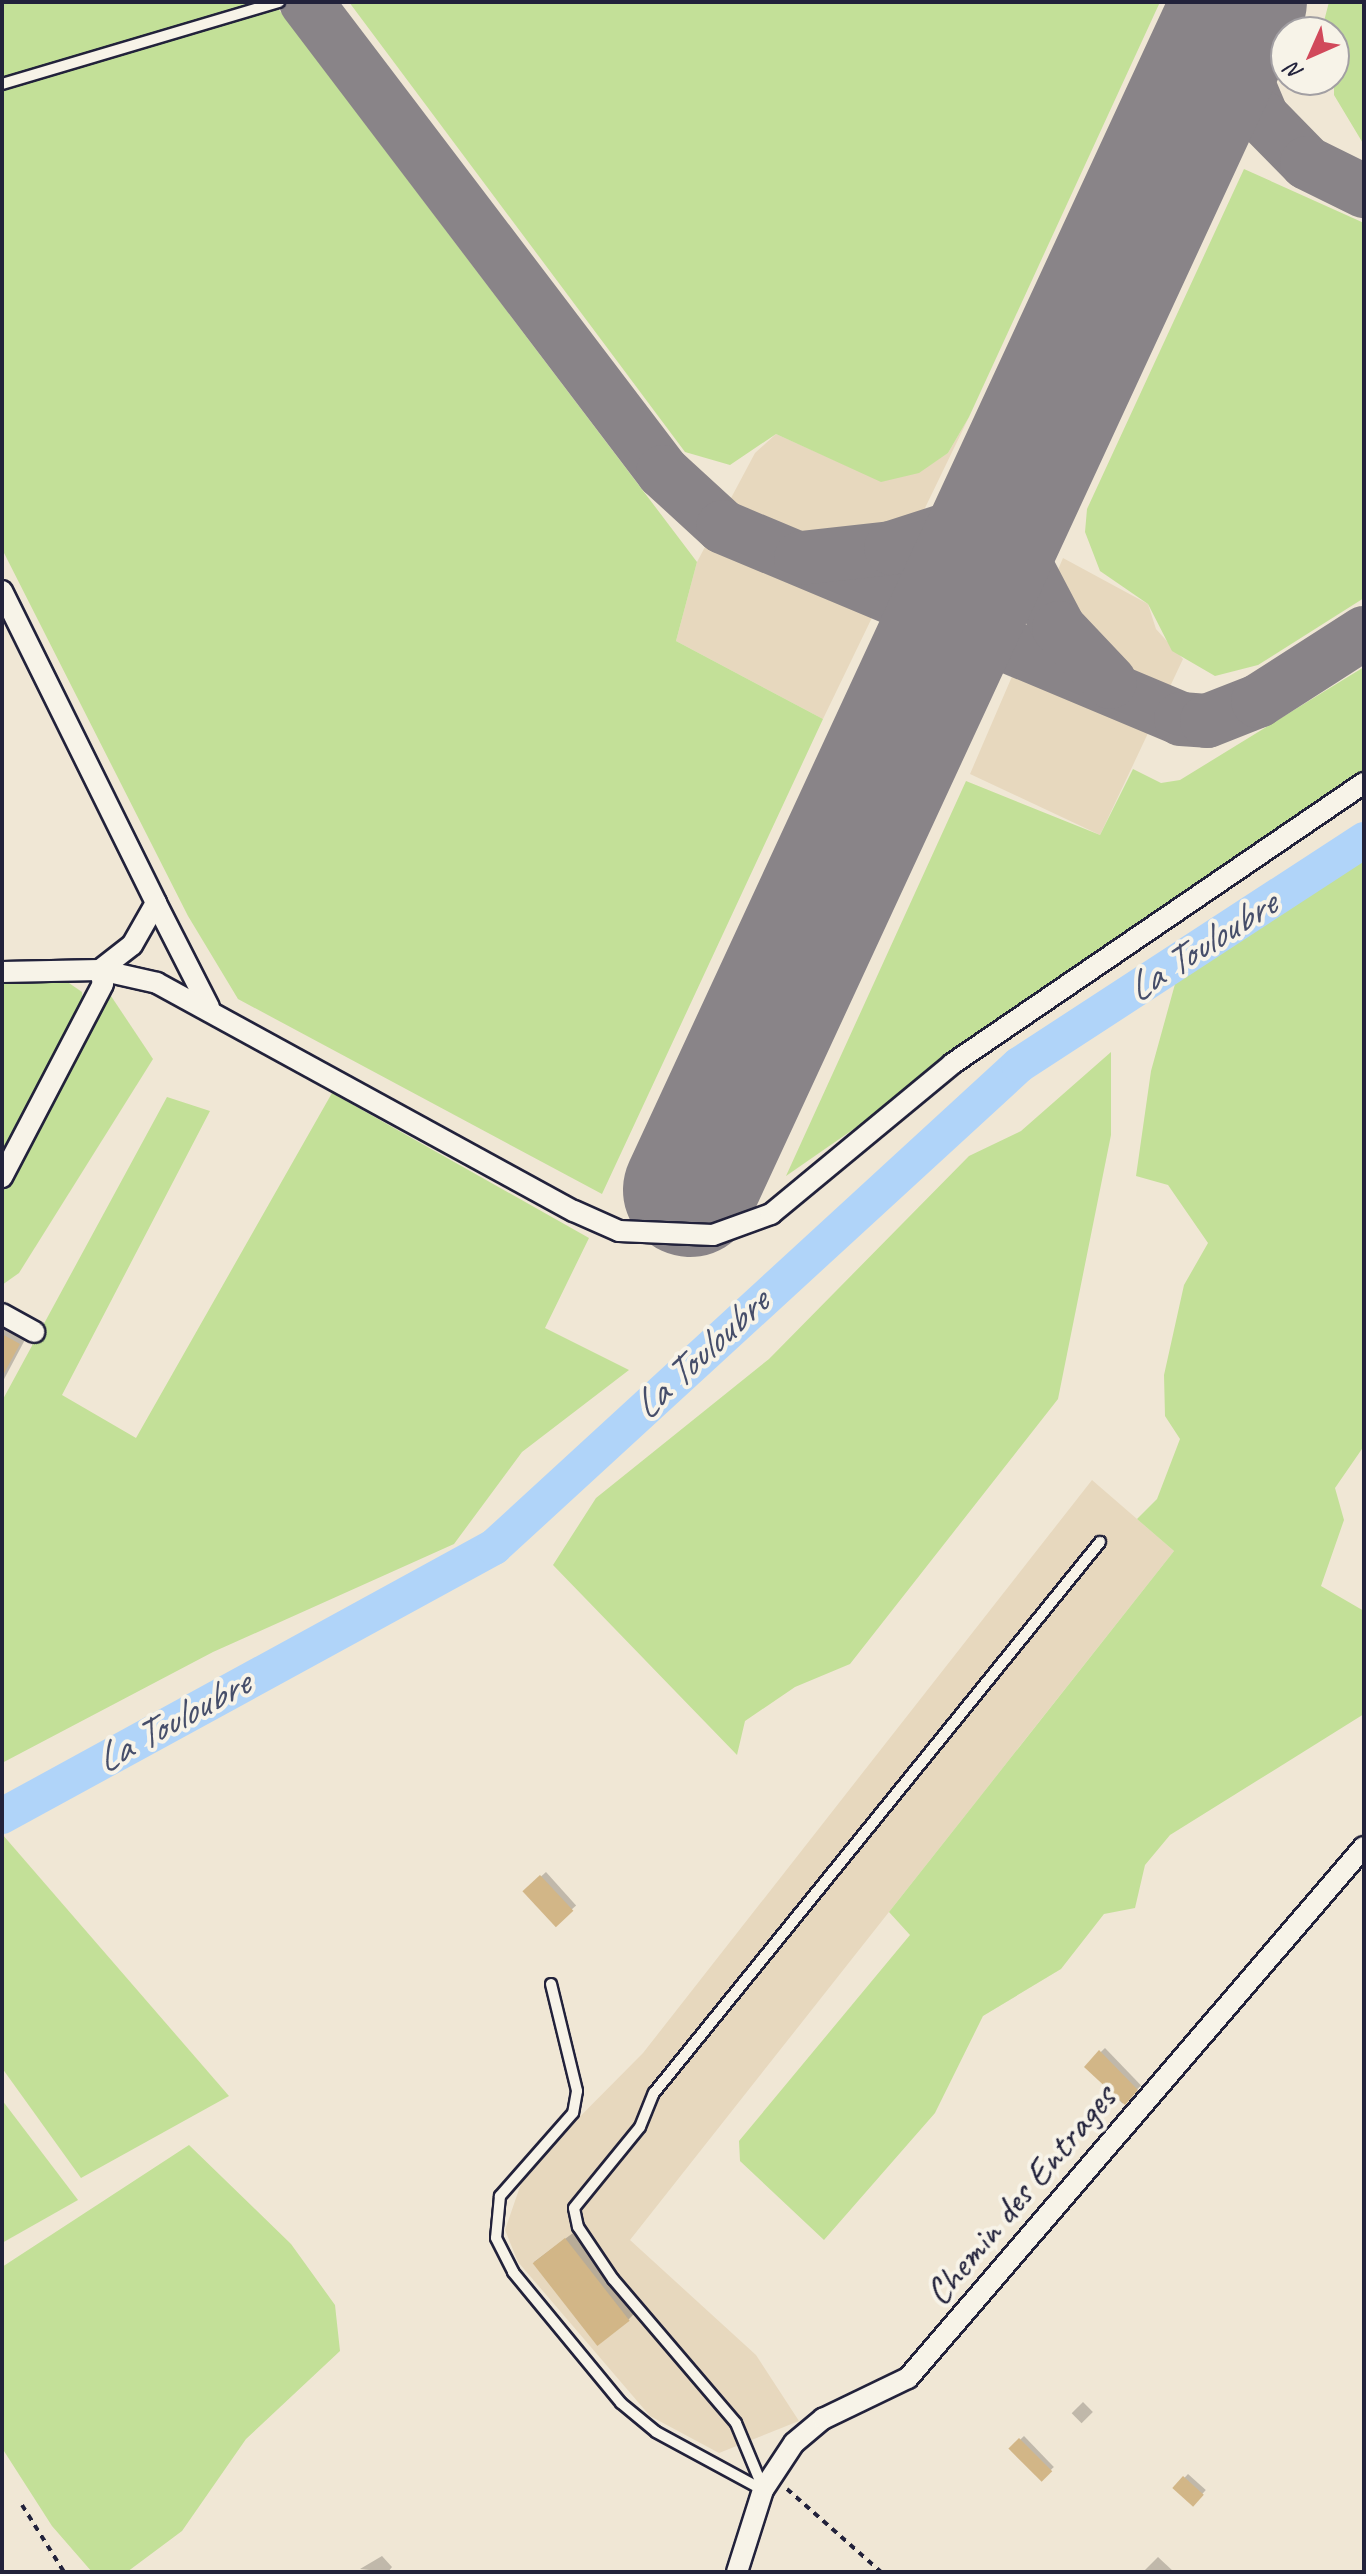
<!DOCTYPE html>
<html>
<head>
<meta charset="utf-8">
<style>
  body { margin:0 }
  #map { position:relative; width:1366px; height:2574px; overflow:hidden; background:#f0e7d5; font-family:Caveat,sans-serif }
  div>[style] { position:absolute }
  .built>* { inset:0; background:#e7d8be }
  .green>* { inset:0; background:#c3e098 }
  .shadow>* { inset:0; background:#0003; transform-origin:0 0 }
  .river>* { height:36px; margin:-18px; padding:0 18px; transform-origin:18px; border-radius:18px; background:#b0d4f9 }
  .taxiway>* { height:54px; margin:-27px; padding:0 27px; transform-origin:27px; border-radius:27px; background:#898488 }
  .runway>* { height:134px; margin:-67px; padding:0 67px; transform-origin:67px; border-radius:67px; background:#898488 }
  .building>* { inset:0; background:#d2b687; transform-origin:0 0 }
  .path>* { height:4px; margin-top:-2px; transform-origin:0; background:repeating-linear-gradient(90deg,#22223b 0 6px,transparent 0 12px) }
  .roads { filter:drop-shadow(2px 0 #22223b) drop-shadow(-2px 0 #22223b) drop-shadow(0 2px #22223b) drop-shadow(0 -2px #22223b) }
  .lane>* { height:10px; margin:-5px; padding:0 5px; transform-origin:5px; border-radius:5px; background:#f7f3e8 }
  .street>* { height:20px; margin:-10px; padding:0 10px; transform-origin:10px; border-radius:10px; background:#f7f3e8 }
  span { translate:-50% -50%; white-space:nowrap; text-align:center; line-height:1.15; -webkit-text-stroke:8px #f7f3e8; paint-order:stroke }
  .street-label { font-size:38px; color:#22223b }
  .water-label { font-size:40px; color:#464e6a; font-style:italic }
  .frame { position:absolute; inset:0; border:4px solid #22223b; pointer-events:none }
  .north { position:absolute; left:1270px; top:16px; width:80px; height:80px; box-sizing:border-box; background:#f7f3e8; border:2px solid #a29fa3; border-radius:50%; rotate:225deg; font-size:22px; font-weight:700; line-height:32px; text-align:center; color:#22223b }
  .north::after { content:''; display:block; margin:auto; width:28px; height:36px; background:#d1495b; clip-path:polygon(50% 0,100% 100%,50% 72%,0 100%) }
</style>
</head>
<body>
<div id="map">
  <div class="built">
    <div style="clip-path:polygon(969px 417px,823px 719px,676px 641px,697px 562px,755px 453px,776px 434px,881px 481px,919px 472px,948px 453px)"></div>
    <div style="clip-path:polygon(1063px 558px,1148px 604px,1156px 629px,1183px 659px,1100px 835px,970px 774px)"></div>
    <div style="clip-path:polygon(1092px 1480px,1174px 1551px,630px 2240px,756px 2355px,799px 2421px,719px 2453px,650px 2416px,518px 2262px,505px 2230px,525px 2172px,643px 2053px)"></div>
  </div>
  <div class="green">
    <div style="clip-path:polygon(2px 2px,273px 2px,697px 562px,676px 641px,823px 719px,602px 1194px,238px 999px,188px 916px,2px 549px)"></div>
    <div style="clip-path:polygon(349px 2px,1160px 2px,969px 417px,948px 453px,919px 473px,881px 482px,776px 434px,730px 465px,685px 452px)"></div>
    <div style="clip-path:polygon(1329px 2px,1364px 2px,1364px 145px,1334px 95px,1334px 32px,1323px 25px)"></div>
    <div style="clip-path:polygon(1244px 169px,1364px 223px,1364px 598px,1258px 665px,1215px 676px,1172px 651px,1148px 604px,1100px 571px,1085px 532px,1087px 509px)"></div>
    <div style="clip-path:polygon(1364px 667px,1364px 775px,786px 1176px,966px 781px,1100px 835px,1133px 769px,1161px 783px,1180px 780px)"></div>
    <div style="clip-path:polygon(1364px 855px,1364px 1446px,1335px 1488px,1344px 1520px,1321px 1586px,1364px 1611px,1364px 1714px,1170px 1835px,1145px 1865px,1135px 1908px,1104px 1914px,1061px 1969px,983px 2016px,935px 2113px,824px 2240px,740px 2161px,739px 2141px,910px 1935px,889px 1912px,1174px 1551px,1137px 1519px,1157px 1499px,1180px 1439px,1165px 1416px,1164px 1375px,1184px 1285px,1208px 1243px,1168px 1185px,1136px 1176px,1151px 1071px,1175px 984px)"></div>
    <div style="clip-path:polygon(56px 974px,82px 992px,83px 1003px,2px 1157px,2px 977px)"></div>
    <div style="clip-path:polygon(103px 984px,153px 1059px,19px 1273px,2px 1285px,2px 1177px)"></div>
    <div style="clip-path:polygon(1111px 1052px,1111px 1135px,1058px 1399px,850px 1664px,795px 1687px,745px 1721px,737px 1755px,553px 1565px,596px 1498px,769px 1359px,969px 1156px,1021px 1131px)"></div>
    <div style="clip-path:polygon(332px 1093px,589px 1238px,545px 1328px,629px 1370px,522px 1452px,454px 1544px,213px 1652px,2px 1763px,2px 1401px,167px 1097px,210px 1111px,62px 1395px,136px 1438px)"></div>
    <div style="clip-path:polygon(2px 1834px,229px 2096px,81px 2178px,2px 2068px)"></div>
    <div style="clip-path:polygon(2px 2100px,78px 2200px,2px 2243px)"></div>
    <div style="clip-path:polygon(189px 2145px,291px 2244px,335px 2305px,340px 2351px,246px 2439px,182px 2531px,127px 2572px,92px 2572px,52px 2526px,2px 2448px,2px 2267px)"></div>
  </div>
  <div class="shadow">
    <div style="clip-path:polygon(2px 1319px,28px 1334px,2px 1383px)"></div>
    <div style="left:546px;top:1872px;width:45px;height:29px;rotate:48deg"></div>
    <div style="left:1105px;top:2048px;width:52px;height:26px;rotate:46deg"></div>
    <div style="clip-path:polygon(573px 2233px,635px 2313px,628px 2320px,534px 2262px)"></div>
    <div style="left:1083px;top:2402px;width:14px;height:16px;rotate:45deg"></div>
    <div style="left:1024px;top:2436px;width:43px;height:18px;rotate:46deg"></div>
    <div style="left:1188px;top:2474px;width:24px;height:19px;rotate:42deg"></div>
    <div style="clip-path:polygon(382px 2556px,392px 2567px,388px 2572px,360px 2569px)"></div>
    <div style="clip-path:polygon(1158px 2557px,1174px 2572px,1143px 2572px)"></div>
  </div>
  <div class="river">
    <div style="left:2px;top:1816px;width:561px;rotate:-28.67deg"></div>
    <div style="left:494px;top:1547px;width:713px;rotate:-42.55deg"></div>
    <div style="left:1019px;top:1065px;width:412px;rotate:-33.1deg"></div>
  </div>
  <div class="taxiway">
    <div style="left:306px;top:2px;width:590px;rotate:52.78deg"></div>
    <div style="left:663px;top:472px;width:81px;rotate:42.5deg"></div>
    <div style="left:723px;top:527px;width:497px;rotate:22.7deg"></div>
    <div style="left:1181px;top:719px;width:26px;rotate:4deg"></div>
    <div style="left:1207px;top:721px;width:55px;rotate:-21.4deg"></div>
    <div style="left:1258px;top:701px;width:126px;rotate:-32.7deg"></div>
    <div style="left:1242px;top:2px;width:65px;rotate:90.9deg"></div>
    <div style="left:1241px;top:67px;width:54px;rotate:67.2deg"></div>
    <div style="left:1262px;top:117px;width:64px;rotate:45.6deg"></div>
    <div style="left:1307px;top:163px;width:64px;rotate:26.2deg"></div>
    <div style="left:1024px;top:473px;width:56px;rotate:95.1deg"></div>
    <div style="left:1019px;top:529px;width:39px;rotate:78deg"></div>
    <div style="left:1027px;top:567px;width:69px;rotate:62.3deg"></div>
    <div style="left:1059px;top:628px;width:74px;rotate:46.6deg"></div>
    <div style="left:801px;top:558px;width:91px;rotate:-6.3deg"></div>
    <div style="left:891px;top:548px;width:78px;rotate:-18deg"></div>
    <div style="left:965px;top:524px;width:34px;rotate:-30deg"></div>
    <div style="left:995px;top:507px;width:45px;rotate:-49.5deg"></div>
  </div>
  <div class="runway">
    <div style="left:690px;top:1190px;width:1309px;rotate:-65.16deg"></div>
  </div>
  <div class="building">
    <div style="clip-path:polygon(2px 1334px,20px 1344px,2px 1377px)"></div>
    <div style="left:540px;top:1875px;width:49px;height:24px;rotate:47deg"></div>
    <div style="clip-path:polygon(1099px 2050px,1138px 2090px,1125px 2105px,1084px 2067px)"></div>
    <div style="left:565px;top:2238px;width:105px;height:41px;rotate:52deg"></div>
    <div style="left:1019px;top:2438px;width:47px;height:15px;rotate:45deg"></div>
    <div style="left:1183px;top:2476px;width:28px;height:16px;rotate:42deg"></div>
  </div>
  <div class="path">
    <div style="left:787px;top:2489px;width:125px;rotate:41.4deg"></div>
    <div style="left:22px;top:2505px;width:79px;rotate:57.9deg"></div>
  </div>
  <div class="roads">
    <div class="lane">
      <div style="left:2px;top:84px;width:289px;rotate:-16.5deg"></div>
      <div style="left:551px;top:1984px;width:110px;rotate:76.3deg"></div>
      <div style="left:577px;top:2091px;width:22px;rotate:100deg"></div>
      <div style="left:573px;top:2113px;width:111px;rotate:131.3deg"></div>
      <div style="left:500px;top:2196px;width:42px;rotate:95.4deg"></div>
      <div style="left:496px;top:2238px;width:38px;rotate:63deg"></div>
      <div style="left:513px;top:2272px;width:170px;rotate:50.5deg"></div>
      <div style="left:621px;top:2403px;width:45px;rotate:39.6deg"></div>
      <div style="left:656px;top:2432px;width:122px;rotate:28.5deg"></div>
      <div style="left:763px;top:2488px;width:70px;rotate:-112.6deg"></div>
      <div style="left:736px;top:2423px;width:189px;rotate:-130.5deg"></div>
      <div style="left:613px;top:2279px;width:63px;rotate:-123.9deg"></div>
      <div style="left:578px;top:2227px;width:19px;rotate:-102deg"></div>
      <div style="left:574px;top:2208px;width:104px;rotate:-50.8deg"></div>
      <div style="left:640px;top:2127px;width:37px;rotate:-68deg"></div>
      <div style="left:654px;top:2093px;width:709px;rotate:-51.01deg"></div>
    </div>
    <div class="street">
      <div style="left:2px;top:591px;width:348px;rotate:63.7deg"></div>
      <div style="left:156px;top:903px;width:48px;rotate:119.7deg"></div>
      <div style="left:132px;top:945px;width:41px;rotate:142deg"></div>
      <div style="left:100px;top:970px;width:14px;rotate:78deg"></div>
      <div style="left:103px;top:984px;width:218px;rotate:117.6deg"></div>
      <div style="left:156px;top:903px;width:117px;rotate:63deg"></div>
      <div style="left:2px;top:972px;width:98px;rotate:-1.2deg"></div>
      <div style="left:100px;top:970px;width:58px;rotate:12.8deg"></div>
      <div style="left:157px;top:983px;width:475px;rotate:28.7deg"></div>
      <div style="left:574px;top:1211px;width:49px;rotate:24deg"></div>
      <div style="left:619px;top:1231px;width:94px;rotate:2.4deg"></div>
      <div style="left:713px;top:1235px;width:62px;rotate:-19.9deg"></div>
      <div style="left:771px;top:1214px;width:235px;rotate:-39.6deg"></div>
      <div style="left:952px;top:1064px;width:499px;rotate:-34.3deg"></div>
      <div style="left:2px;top:1314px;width:37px;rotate:29deg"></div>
      <div style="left:737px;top:2572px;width:86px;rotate:-72.4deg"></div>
      <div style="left:763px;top:2490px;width:56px;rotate:-56.6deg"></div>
      <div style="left:794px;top:2443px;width:38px;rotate:-40deg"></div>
      <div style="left:823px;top:2419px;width:94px;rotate:-25.8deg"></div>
      <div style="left:908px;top:2378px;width:700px;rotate:-49.35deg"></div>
    </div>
  </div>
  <div class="street-label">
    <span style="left:1020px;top:2195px;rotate:-50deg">Chemin des Entrages</span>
  </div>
  <div class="water-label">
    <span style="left:1201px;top:946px;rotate:-33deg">La Touloubre</span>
    <span style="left:700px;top:1354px;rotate:-43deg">La Touloubre</span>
    <span style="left:172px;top:1721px;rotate:-29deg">La Touloubre</span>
  </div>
  <div class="frame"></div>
  <div class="north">N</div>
</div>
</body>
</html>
